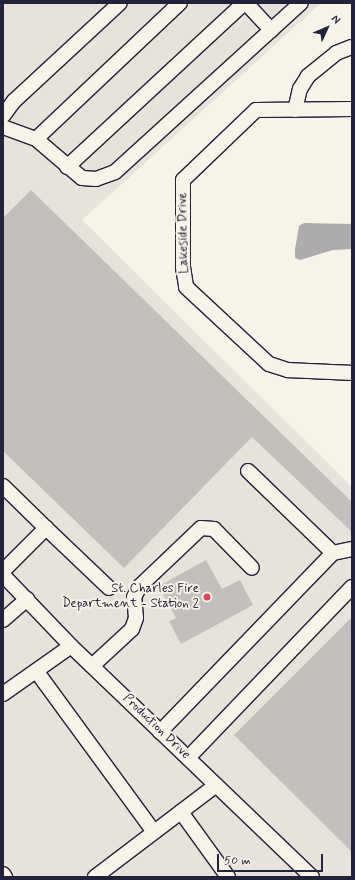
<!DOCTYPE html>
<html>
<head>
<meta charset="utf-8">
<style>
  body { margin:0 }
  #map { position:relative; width:355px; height:880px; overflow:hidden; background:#f7f3e8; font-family:Mynerve,sans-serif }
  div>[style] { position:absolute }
  .built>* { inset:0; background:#e7e3db }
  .water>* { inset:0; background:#aeabad }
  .building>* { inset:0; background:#c2bfbd }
  .roads { filter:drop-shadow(1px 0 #22223b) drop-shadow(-1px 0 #22223b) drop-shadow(0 1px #22223b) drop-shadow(0 -1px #22223b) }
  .minor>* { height:14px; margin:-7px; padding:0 7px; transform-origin:7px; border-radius:7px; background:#f7f3e8 }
  .dots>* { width:11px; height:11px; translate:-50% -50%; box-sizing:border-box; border:2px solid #f7f3e8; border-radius:50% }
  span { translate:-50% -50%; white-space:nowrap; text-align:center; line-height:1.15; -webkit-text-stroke:4px #f7f3e8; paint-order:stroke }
  .street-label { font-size:13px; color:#22223b }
  .poi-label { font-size:13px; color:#22223b }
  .right { translate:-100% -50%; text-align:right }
  .frame { position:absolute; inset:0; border:4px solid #22223b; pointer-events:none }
  .north { position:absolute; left:307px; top:8px; width:40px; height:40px; -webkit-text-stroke:3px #f7f3e8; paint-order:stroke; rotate:46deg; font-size:11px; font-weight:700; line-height:16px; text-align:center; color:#22223b }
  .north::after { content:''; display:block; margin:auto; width:14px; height:18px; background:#22223b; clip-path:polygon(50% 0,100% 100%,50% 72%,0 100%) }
  .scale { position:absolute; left:217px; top:854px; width:106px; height:18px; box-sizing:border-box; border:2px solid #22223b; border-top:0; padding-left:5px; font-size:12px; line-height:14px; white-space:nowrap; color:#22223b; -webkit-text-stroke:3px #f7f3e8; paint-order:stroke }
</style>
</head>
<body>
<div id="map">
  <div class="built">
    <div style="clip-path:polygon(3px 3px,321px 3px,82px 220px,352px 487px,352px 877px,3px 877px)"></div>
  </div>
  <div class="water">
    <div style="clip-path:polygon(304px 223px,352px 224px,352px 249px,333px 250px,300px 260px,295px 258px,295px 249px,299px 226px)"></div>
  </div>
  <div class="building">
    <div style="clip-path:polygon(31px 190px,352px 502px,352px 532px,252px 437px,124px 568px,3px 451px,3px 218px)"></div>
    <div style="clip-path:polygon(206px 560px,222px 589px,240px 580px,253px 605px,181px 644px,169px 621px,176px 618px,159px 586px)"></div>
    <div style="clip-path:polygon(352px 617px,352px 852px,234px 735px)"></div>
  </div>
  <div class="roads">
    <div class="minor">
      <div style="left:246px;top:3px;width:37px;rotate:47deg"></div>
      <div style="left:352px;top:109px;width:96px;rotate:179.4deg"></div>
      <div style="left:256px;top:110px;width:101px;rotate:136.2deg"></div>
      <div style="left:183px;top:180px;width:87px;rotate:90deg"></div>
      <div style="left:183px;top:267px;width:20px;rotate:81deg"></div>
      <div style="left:186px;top:287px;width:113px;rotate:42.9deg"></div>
      <div style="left:269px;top:364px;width:20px;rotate:18deg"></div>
      <div style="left:288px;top:370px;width:64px;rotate:2.7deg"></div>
      <div style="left:295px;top:110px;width:22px;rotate:-77deg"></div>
      <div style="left:300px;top:89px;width:15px;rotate:-58deg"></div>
      <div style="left:308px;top:76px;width:36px;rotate:-39deg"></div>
      <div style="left:336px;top:53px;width:17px;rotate:-21deg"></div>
      <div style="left:3px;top:116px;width:19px;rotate:-54deg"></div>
      <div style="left:14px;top:101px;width:144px;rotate:-42.8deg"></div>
      <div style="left:3px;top:127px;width:35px;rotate:20deg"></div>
      <div style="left:36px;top:139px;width:60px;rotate:40.3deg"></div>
      <div style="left:82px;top:178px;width:14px;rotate:4deg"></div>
      <div style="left:96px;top:179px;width:20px;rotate:-20deg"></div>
      <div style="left:115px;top:172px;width:251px;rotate:-42.3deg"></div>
      <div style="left:36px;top:139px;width:198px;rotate:-43.4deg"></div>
      <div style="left:67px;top:167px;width:241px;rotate:-42.8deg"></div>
      <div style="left:3px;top:486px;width:60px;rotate:44.3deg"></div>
      <div style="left:333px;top:553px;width:19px;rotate:-12deg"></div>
      <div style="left:3px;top:571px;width:61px;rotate:-45deg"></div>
      <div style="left:46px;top:528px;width:87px;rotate:43.6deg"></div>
      <div style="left:3px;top:575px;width:98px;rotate:46.2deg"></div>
      <div style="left:71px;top:646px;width:334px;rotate:43.8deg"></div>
      <div style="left:3px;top:620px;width:32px;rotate:-41deg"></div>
      <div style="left:92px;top:666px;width:54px;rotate:-42.8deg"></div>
      <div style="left:132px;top:629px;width:12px;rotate:-70deg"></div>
      <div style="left:136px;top:618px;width:21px;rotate:-95deg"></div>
      <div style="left:134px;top:597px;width:13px;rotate:-61deg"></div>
      <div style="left:140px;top:586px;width:84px;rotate:-43.6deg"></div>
      <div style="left:201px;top:528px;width:13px;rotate:4deg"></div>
      <div style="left:214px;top:529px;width:54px;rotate:45.7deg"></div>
      <div style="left:37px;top:672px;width:198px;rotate:53.8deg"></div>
      <div style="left:3px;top:694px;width:83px;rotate:-35.2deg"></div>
      <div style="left:160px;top:732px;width:249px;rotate:-46deg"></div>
      <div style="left:333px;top:553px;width:118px;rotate:-136deg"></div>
      <div style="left:188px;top:758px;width:237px;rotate:-46.2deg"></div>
      <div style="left:181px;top:812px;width:80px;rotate:54.1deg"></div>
      <div style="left:3px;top:874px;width:4px;rotate:56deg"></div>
      <div style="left:95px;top:877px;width:152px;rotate:-37.2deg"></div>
    </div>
  </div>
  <div class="dots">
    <div style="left:207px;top:597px;background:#d1495b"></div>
  </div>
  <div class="street-label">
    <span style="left:184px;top:233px;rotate:-91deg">Lakeside Drive</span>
    <span style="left:156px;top:727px;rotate:44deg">Production Drive</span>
  </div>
  <div class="poi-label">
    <span class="right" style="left:199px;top:597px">St. Charles Fire<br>Department - Station 2</span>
  </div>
  <div class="frame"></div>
  <div class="north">N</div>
  <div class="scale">50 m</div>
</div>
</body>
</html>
